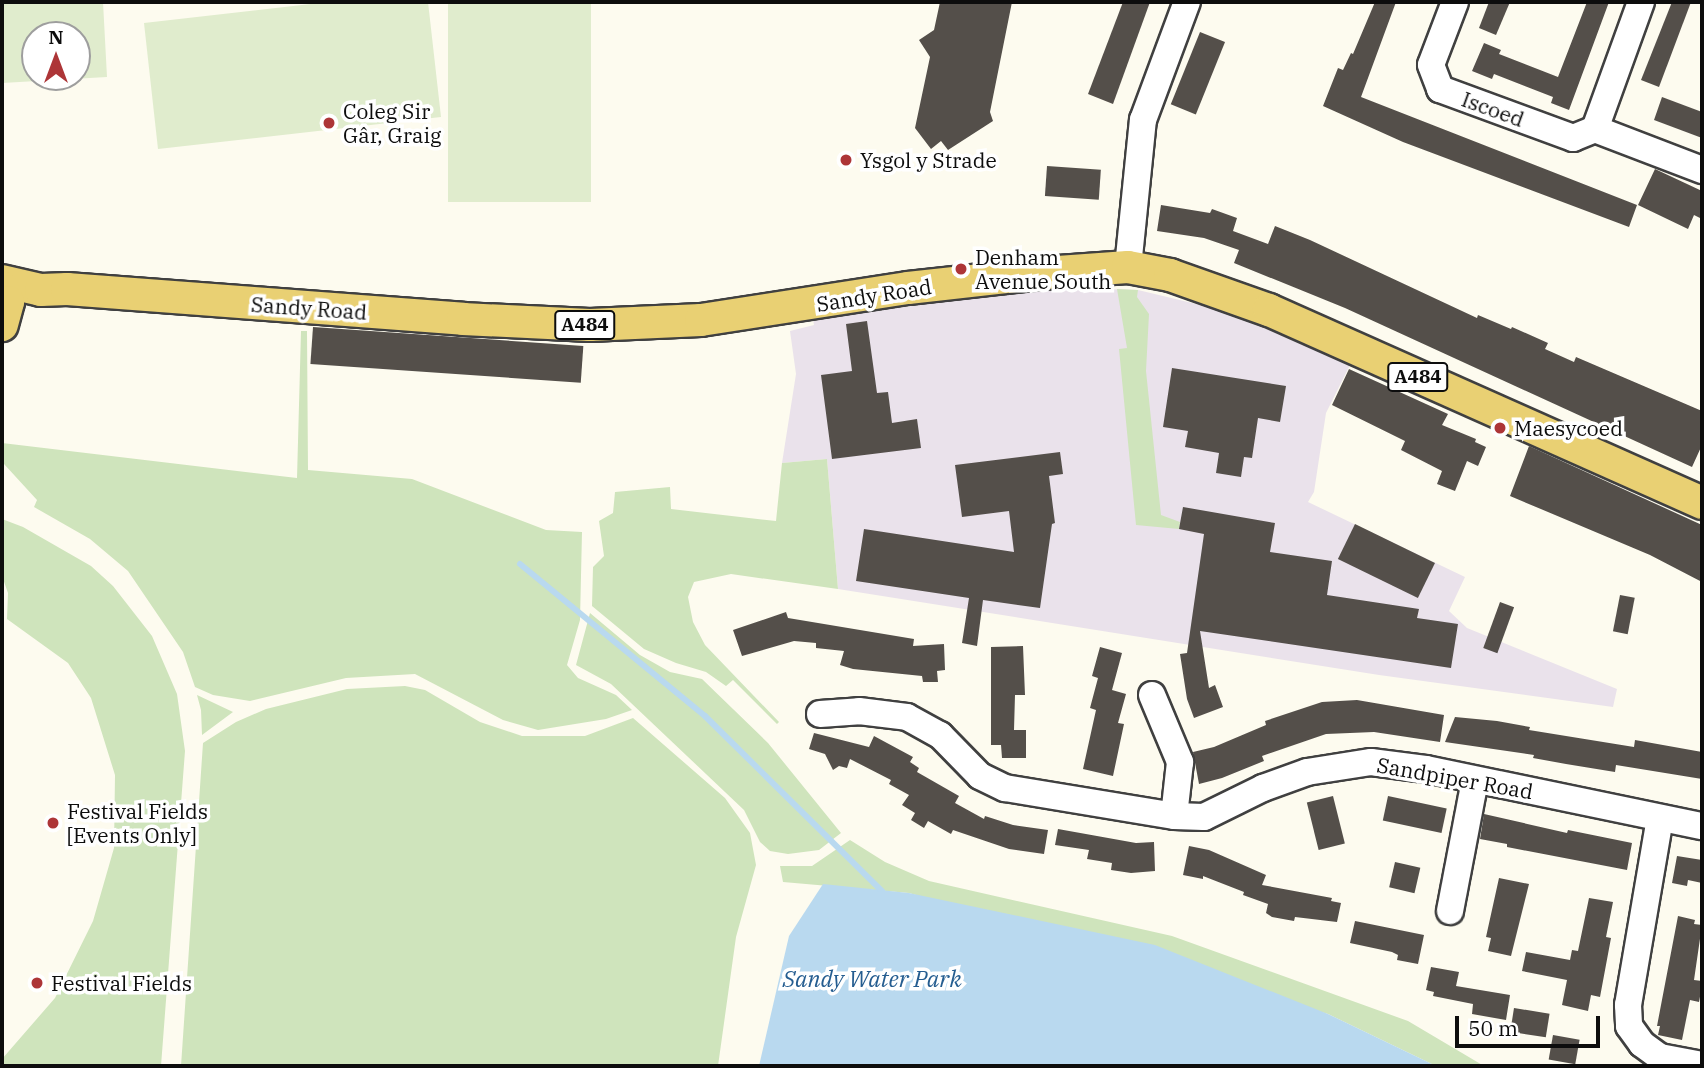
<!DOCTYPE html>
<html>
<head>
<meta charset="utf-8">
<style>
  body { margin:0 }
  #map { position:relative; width:1704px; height:1068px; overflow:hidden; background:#fdfbef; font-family:"IBM Plex Serif",serif }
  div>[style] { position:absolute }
  .industrial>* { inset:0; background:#eae2eb }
  .green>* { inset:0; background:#cfe4bc }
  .pitch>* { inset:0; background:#e0eccd; transform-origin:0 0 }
  .water>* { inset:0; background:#b9d9ef }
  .stream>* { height:6px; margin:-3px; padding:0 3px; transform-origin:3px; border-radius:3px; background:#b9d9ef }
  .building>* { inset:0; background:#544f4a; transform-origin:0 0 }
  .roads { filter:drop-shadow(2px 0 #404040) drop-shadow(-2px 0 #404040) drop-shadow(0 2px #404040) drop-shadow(0 -2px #404040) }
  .minor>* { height:26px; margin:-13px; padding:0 13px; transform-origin:13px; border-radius:13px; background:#fff }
  .major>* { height:32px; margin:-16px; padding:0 16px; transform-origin:16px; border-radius:16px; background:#e9d073 }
  .dots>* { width:19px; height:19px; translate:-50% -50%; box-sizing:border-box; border:4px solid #fff; border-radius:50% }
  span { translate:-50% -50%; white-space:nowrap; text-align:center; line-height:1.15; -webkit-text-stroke:7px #fff; paint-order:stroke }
  .shield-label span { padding:2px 5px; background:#fff; border:2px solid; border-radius:5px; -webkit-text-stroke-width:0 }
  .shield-label { font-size:19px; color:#0d0d0d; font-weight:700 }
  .street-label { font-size:21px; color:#0d0d0d }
  .poi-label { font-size:21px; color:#0d0d0d }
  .left { translate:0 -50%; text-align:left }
  .water-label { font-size:23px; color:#255d90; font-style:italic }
  .frame { position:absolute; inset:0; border:4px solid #0d0d0d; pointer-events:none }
  .north { position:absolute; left:21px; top:21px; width:70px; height:70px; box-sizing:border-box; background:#fff; border:2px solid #9e9e9e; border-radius:50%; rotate:0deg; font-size:19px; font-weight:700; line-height:28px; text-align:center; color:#0d0d0d }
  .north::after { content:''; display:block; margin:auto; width:24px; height:32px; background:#ad3537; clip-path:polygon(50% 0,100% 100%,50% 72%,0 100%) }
  .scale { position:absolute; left:1455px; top:1016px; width:145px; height:32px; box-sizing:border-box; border:4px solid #0d0d0d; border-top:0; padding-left:9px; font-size:21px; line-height:24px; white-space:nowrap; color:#0d0d0d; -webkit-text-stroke:5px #fff; paint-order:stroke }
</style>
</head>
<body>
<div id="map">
  <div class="industrial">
    <div style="clip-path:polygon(1044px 287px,1138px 290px,1213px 308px,1289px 337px,1350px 365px,1326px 413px,1314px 492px,1308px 502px,1465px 577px,1449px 611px,1467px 628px,1617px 689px,1613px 707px,1379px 675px,838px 589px,827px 459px,782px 463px,796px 374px,790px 331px,814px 325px,813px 320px)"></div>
  </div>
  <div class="green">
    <div style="clip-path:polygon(1117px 289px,1138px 290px,1137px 297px,1149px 314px,1146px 371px,1161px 515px,1180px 522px,1179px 529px,1136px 525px,1119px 349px,1127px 348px)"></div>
    <div style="clip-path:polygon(301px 331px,307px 331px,308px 470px,412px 479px,546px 530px,582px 532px,580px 620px,567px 665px,578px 678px,616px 695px,632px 710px,606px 719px,538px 730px,503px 720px,415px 674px,346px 678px,250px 701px,213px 695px,195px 687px,183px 652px,128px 571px,90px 539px,34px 507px,37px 500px,4px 464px,2px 443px,297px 478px)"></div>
    <div style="clip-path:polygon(827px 459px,838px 589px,731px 574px,694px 582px,688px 597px,693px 622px,705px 645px,779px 722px,777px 724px,733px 680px,726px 686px,706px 672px,676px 663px,644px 649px,592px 606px,593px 567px,604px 556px,599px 521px,613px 513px,615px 492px,670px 487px,671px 509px,776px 521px,782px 463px)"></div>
    <div style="clip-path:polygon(2px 519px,23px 527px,91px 566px,113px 586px,152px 636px,177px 694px,185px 751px,161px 1066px,2px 1066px,2px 1059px,55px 998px,93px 921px,114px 848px,115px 775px,91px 698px,68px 663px,7px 619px,8px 593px,2px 576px)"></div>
    <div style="clip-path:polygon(590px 613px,640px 655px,670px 672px,702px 679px,768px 743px,841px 833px,819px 850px,788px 854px,770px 851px,760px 842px,744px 810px,611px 684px,576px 665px)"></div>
    <div style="clip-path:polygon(405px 686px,425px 690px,480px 722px,522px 736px,585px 736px,633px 718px,725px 798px,750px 833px,756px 865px,736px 937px,718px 1066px,181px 1066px,203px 743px,236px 722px,266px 709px,347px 689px)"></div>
    <div style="clip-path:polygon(197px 695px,233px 712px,202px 735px,201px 710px)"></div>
    <div style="clip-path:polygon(850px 840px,885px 862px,929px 881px,1172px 936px,1408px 1021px,1484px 1066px,1436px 1066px,1328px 1014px,909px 893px,783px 882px,780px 866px,812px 866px)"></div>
  </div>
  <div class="pitch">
    <div style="clip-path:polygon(evenodd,2px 2px,103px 2px,107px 77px,2px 83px,2px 2px,35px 35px,77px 35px,77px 77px,35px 77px,35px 35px)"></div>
    <div style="clip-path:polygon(328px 2px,428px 2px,441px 117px,158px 149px,144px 23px)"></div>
    <div style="left:448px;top:2px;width:143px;height:200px"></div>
  </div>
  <div class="water">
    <div style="clip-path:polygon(823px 884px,909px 893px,1155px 945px,1328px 1014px,1436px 1066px,759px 1066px,789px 936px)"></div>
  </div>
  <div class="stream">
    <div style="left:520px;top:564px;width:239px;rotate:39.4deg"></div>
    <div style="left:705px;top:716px;width:249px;rotate:44.7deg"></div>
  </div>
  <div class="building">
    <div style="clip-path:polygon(940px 2px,1012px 2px,990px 112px,993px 121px,948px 150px,941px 141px,931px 149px,915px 128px,930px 57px,919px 40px,934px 30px)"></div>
    <div style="clip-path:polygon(1123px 2px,1150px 2px,1113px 104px,1088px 94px)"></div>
    <div style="clip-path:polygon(1375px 2px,1396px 2px,1361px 97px,1637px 205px,1629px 227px,1403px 142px,1323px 106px,1338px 68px,1343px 70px,1351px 53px,1353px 54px)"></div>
    <div style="clip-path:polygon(1489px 2px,1510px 2px,1496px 35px,1479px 28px)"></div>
    <div style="clip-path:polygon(1587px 2px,1609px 2px,1569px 110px,1551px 103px,1553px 97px,1494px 74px,1492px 79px,1472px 71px,1484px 43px,1501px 50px,1499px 54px,1558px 77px)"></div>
    <div style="clip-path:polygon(1672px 2px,1691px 2px,1659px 87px,1641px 80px)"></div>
    <div style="left:1200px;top:32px;width:27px;height:78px;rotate:22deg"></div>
    <div style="clip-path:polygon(1662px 97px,1702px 112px,1702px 138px,1654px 120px)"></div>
    <div style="left:1047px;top:166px;width:54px;height:30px;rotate:4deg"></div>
    <div style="clip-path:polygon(1655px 169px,1702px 191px,1702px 219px,1694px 215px,1688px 229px,1638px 205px)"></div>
    <div style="clip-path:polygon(1161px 205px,1210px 213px,1212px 209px,1237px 218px,1233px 231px,1268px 244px,1275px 226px,1310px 240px,1477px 318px,1478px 315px,1511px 329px,1512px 327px,1548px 343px,1545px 349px,1574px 362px,1576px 357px,1702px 411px,1702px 445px,1692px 467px,1345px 308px,1234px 263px,1239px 250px,1204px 238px,1157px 231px)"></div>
    <div style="clip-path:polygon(867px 321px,877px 393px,888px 392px,892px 423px,917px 419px,921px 448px,832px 459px,821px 375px,852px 371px,846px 324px)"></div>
    <div style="left:313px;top:327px;width:271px;height:37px;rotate:4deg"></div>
    <div style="clip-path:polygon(1172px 368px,1286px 386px,1280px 422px,1258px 418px,1252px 458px,1244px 457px,1241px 477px,1216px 473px,1219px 453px,1185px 447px,1188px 431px,1163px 427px)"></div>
    <div style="clip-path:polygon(1349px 369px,1448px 414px,1442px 425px,1476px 439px,1475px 442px,1486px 447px,1478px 466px,1467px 461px,1455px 491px,1437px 484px,1442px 471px,1401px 450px,1405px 441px,1332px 405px)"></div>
    <div style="clip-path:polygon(1529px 446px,1702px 525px,1702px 582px,1650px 555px,1510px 496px)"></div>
    <div style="clip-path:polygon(1060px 452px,1063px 474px,1049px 476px,1055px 523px,1052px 524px,1040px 608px,983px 600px,977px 646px,962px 643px,969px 598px,856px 581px,864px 529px,1014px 552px,1009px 511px,962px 517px,955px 465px)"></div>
    <div style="clip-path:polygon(1183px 507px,1275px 523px,1270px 552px,1332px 561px,1327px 595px,1419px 609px,1417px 618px,1458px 624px,1451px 668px,1200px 631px,1209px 688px,1215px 685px,1223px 707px,1194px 718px,1187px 699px,1180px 654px,1187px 653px,1204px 534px,1179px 529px)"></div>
    <div style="left:1355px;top:524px;width:89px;height:39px;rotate:26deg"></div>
    <div style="left:1620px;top:595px;width:15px;height:37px;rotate:11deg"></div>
    <div style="left:1500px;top:602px;width:15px;height:49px;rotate:20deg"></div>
    <div style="clip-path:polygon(786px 612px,788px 618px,914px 639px,913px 646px,944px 644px,945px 670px,937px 671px,938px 682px,923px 682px,922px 676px,853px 669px,840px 665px,844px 651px,816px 648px,816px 643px,794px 641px,742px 656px,733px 630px)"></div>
    <div style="clip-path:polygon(1023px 646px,1025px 695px,1015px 695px,1014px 730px,1026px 730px,1026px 758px,1002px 758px,1001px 745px,991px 745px,991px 647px)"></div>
    <div style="clip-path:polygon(1100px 647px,1122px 653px,1112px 690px,1126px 694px,1118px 723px,1124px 724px,1113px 776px,1083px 769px,1096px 710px,1090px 708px,1098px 678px,1092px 676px)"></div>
    <div style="clip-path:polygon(1357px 700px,1444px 715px,1440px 742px,1374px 732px,1326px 734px,1262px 756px,1264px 761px,1222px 778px,1199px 784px,1193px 752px,1214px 747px,1266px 725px,1265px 721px,1322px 702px)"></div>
    <div style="clip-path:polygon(1455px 717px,1497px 721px,1530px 727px,1529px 730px,1634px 747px,1635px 740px,1702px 752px,1702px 779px,1616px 765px,1615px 772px,1566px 764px,1533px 758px,1534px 755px,1445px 742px)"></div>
    <div style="clip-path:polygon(814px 733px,869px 747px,874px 736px,913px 757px,910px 762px,919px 768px,917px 772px,959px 796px,955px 803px,984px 819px,985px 816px,1013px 825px,1048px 830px,1044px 854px,1009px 849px,953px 830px,951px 834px,928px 821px,924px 828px,911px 820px,915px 813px,902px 805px,909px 795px,889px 784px,891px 780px,850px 759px,847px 768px,839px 766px,833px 770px,825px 754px,809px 749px)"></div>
    <div style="left:1333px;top:796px;width:49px;height:27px;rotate:76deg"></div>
    <div style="left:1388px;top:796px;width:60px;height:25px;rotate:12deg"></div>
    <div style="clip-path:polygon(1484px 814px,1567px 833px,1568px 830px,1632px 843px,1627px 870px,1507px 847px,1507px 844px,1480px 839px)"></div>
    <div style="clip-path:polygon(1058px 829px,1136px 843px,1154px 842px,1155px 871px,1131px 873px,1111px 870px,1112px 863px,1087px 859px,1089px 850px,1055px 845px)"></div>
    <div style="clip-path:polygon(1189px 846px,1209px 850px,1266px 875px,1262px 885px,1332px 898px,1331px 901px,1341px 903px,1337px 922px,1295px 917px,1294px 921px,1272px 917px,1266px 913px,1268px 904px,1243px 895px,1244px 892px,1203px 876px,1203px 879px,1183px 875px)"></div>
    <div style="clip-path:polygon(1677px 856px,1702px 860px,1702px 883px,1688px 880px,1687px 886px,1672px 883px)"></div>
    <div style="left:1395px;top:862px;width:26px;height:26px;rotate:13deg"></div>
    <div style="clip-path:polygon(1499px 878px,1529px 884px,1511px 956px,1488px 951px,1491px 938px,1486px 937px)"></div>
    <div style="clip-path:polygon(1589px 898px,1613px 902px,1606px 937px,1611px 938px,1600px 997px,1591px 995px,1588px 1011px,1562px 1005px,1567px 980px,1522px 971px,1526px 952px,1570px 960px,1572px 950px,1578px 951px)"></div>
    <div style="clip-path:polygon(1678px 916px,1695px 920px,1694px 924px,1702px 925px,1694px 980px,1702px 981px,1702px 986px,1699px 1002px,1690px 1000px,1682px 1040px,1658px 1035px,1660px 1026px,1657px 1026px)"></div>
    <div style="clip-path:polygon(1355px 921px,1424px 935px,1418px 964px,1397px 960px,1398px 955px,1392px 952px,1350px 943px)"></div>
    <div style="clip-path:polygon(1431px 967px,1459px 972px,1456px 986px,1510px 995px,1506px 1020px,1472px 1014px,1473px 1004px,1433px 996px,1434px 992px,1426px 990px)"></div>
    <div style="left:1514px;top:1008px;width:36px;height:24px;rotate:9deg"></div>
    <div style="left:1553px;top:1035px;width:27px;height:25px;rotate:10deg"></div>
  </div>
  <div class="roads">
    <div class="minor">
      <div style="left:1455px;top:2px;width:67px;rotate:110.9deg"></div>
      <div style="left:1431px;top:65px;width:26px;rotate:69deg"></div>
      <div style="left:1440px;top:89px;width:142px;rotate:20.2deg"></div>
      <div style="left:1573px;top:138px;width:24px;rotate:-22deg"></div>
      <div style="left:1595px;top:129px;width:115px;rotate:21deg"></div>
      <div style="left:1595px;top:129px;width:135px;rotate:-70.1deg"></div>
      <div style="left:1128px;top:267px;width:148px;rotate:-84.2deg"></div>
      <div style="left:1143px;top:120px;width:126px;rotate:-69.6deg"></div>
      <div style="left:1152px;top:695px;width:73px;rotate:67.3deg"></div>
      <div style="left:1180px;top:762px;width:54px;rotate:96.3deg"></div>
      <div style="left:820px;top:714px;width:39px;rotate:-4deg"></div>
      <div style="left:859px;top:711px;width:48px;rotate:7.1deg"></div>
      <div style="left:907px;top:717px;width:38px;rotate:29deg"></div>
      <div style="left:940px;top:735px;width:57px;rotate:45.7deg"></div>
      <div style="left:980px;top:776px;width:28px;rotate:26deg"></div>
      <div style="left:1005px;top:788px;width:171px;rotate:9.4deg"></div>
      <div style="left:1174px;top:816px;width:30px;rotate:2deg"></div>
      <div style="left:1204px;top:817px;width:66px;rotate:-26.2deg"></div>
      <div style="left:1263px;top:788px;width:47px;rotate:-20deg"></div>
      <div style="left:1307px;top:772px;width:65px;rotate:-8.9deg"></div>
      <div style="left:1371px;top:762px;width:55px;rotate:7.3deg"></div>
      <div style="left:1426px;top:769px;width:282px;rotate:11.7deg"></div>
      <div style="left:1660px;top:818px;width:190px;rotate:99.7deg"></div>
      <div style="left:1628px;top:1005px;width:21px;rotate:87deg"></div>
      <div style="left:1629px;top:1026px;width:22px;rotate:54deg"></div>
      <div style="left:1642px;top:1044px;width:22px;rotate:36deg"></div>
      <div style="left:1660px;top:1057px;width:43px;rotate:10.8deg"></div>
      <div style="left:1450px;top:911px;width:133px;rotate:-79.2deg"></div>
    </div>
    <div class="major">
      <div style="left:2px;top:281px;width:40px;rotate:13deg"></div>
      <div style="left:41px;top:290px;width:26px;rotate:-2deg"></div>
      <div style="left:67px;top:289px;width:397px;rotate:4.3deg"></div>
      <div style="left:463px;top:319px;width:127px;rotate:2.7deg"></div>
      <div style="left:590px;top:325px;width:111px;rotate:-2.6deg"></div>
      <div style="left:701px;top:320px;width:209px;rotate:-8.8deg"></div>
      <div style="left:908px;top:288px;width:137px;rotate:-6.3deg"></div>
      <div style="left:1044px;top:273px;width:84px;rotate:-4.1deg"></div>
      <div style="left:1128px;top:267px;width:43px;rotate:10.8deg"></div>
      <div style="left:1170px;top:275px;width:105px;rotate:19.5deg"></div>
      <div style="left:1269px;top:310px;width:474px;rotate:24deg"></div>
      <div style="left:2px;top:287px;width:16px;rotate:68deg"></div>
      <div style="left:8px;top:302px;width:24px;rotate:105deg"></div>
    </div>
  </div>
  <div class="dots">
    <div style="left:329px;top:123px;background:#ad3537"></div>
    <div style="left:846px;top:160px;background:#ad3537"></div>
    <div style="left:961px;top:269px;background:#ad3537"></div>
    <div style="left:1500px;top:428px;background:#ad3537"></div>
    <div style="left:53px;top:823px;background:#ad3537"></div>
    <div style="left:37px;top:983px;background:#ad3537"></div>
  </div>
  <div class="shield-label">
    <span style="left:585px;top:325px">A484</span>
    <span style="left:1418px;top:377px">A484</span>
  </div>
  <div class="street-label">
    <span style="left:1493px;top:109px;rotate:20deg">Iscoed</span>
    <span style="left:874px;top:295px;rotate:-9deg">Sandy Road</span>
    <span style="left:309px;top:308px;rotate:4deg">Sandy Road</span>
    <span style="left:1455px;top:778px;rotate:10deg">Sandpiper Road</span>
  </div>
  <div class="poi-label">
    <span class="left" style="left:343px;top:123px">Coleg Sir<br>Gâr, Graig</span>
    <span class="left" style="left:860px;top:160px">Ysgol y Strade</span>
    <span class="left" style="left:975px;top:269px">Denham<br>Avenue South</span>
    <span class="left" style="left:1514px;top:428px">Maesycoed</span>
    <span class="left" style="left:67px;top:823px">Festival Fields<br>[Events Only]</span>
    <span class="left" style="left:51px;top:983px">Festival Fields</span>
  </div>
  <div class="water-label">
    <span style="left:872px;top:978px">Sandy Water Park</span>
  </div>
  <div class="frame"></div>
  <div class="north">N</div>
  <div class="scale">50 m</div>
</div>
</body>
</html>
